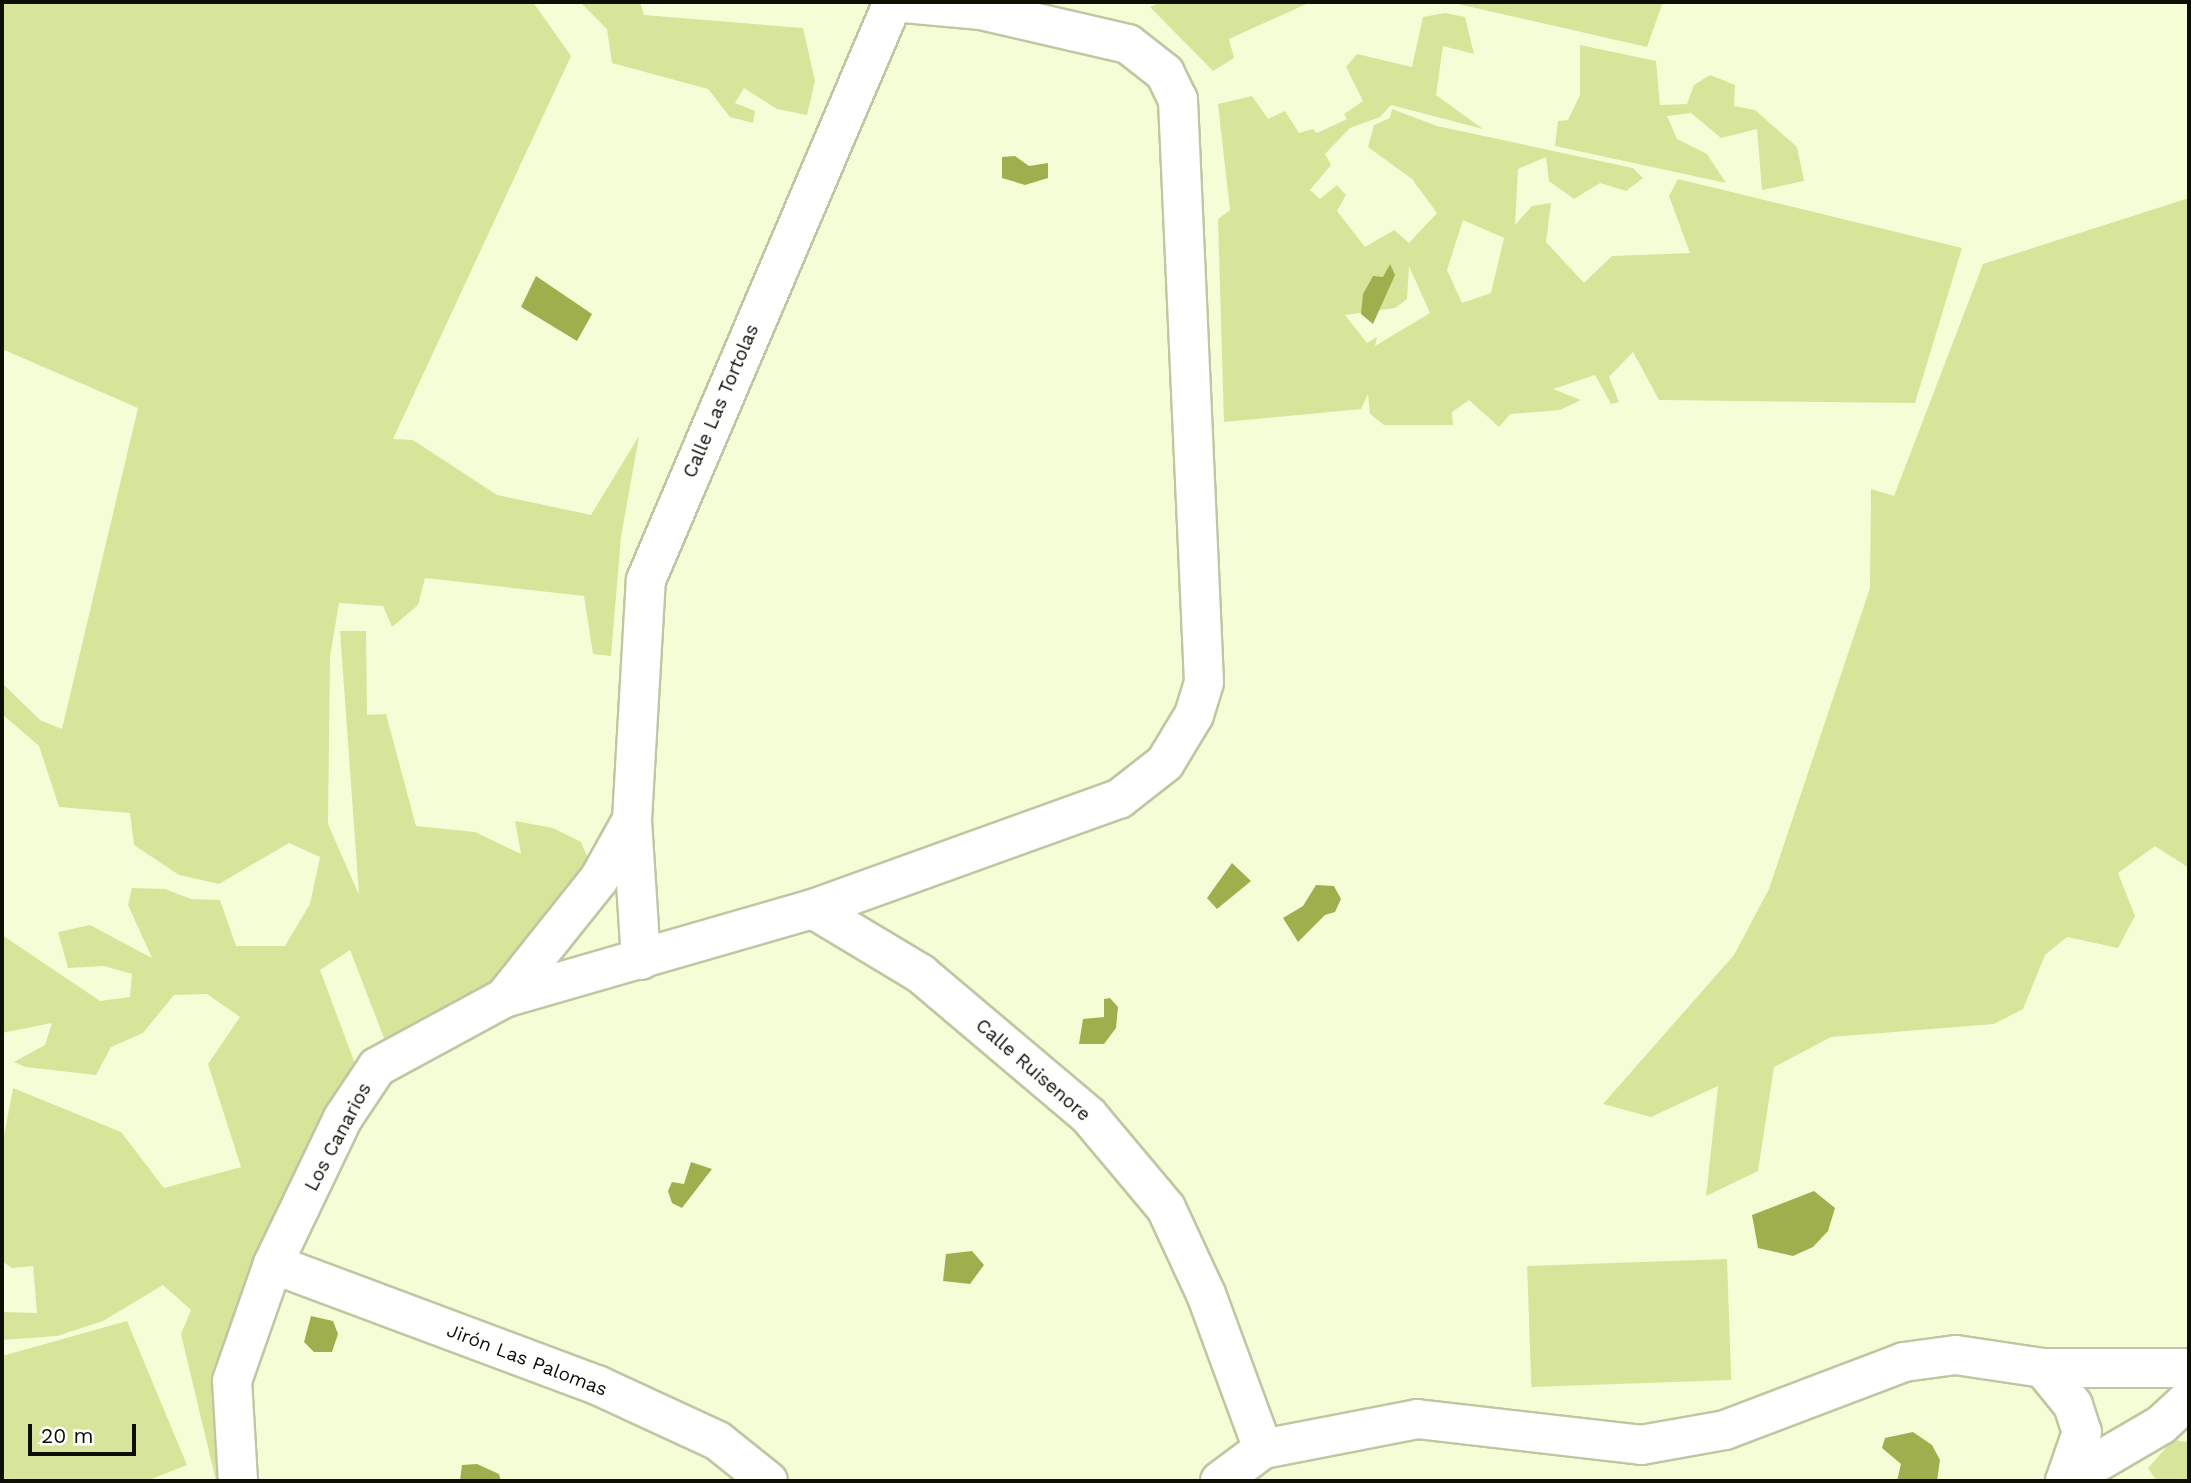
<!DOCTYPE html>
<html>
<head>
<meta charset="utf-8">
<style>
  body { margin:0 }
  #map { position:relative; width:2191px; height:1483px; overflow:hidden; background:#f5fdd7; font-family:"Work Sans",sans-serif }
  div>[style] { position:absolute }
  .green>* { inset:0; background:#d7e59a; transform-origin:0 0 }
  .water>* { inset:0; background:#a0af4d }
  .roads { filter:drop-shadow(2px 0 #bfc7a2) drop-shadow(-2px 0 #bfc7a2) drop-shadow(0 2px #bfc7a2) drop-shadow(0 -2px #bfc7a2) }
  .minor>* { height:38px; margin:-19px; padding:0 19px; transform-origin:19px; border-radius:19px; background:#fff }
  span { translate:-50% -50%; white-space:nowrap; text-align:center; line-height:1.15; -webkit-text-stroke:5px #fff; paint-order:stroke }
  .street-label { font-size:19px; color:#0d0f04 }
  .frame { position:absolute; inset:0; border:4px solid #0d0f04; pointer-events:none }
  .scale { position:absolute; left:28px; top:1424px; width:108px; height:32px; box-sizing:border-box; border:4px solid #0d0f04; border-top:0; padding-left:9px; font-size:21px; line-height:24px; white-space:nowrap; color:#0d0f04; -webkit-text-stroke:5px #fff; paint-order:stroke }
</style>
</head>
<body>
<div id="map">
  <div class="green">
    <div style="clip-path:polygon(2px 2px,533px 2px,571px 56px,393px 439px,413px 440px,497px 495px,591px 515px,639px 436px,621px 537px,611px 656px,593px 654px,584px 596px,425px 578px,418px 605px,392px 627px,383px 606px,339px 603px,330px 657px,328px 824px,359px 895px,340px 631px,366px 631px,367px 715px,386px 714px,416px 826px,475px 832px,521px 854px,515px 821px,553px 828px,581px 842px,591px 865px,497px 992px,420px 1028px,384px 1038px,350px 950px,320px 970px,357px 1069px,265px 1259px,224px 1481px,216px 1481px,181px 1334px,191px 1310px,163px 1285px,103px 1321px,57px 1336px,2px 1340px,2px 1312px,37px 1313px,33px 1266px,12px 1268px,2px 1261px,2px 1147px,13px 1088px,121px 1132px,164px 1188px,241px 1167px,208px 1064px,240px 1017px,207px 994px,174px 995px,143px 1033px,111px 1047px,96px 1075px,25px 1067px,14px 1062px,45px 1045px,52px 1023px,2px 1033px,2px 935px,100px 1001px,130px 997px,132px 974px,104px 966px,68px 968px,58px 932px,90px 925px,152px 958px,128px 905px,132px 888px,165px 889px,191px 899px,220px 900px,236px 946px,285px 946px,310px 904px,320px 857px,289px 843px,219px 884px,179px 875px,134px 845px,130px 813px,59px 807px,39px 746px,2px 714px,2px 683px,40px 720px,62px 729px,138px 408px,2px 349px)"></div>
    <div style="clip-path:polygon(580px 2px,640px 2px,644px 15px,803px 28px,815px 81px,807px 115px,777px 109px,744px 88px,735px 103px,755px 111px,753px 123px,730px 117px,708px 89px,612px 63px,607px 29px)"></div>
    <div style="clip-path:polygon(1161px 2px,1311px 2px,1229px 39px,1234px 58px,1213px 71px,1150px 7px)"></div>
    <div style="clip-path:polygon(1449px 2px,1663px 2px,1647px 47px)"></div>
    <div style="clip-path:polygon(evenodd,1445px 13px,1465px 17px,1474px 54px,1443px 46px,1436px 95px,1483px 129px,1391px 105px,1380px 117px,1350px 128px,1325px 154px,1331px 165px,1310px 190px,1320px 199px,1337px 185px,1346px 195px,1337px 211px,1365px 247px,1394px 230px,1409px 243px,1437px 213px,1412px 179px,1368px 147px,1374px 125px,1390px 118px,1392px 109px,1437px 126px,1633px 168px,1643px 178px,1626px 191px,1600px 183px,1574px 199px,1549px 181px,1546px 157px,1518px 169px,1515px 225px,1532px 206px,1551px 203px,1546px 242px,1584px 283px,1612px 256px,1690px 253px,1669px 196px,1678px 179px,1962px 248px,1915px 403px,1659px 400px,1633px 352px,1609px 377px,1619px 402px,1611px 404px,1595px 375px,1553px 389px,1581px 400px,1560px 410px,1510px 414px,1499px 427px,1469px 400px,1452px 412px,1453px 425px,1384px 425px,1370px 414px,1368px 394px,1361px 409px,1224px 422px,1218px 219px,1230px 210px,1218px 104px,1252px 96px,1268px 119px,1285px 111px,1299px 133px,1313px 129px,1317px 133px,1347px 119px,1344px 114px,1363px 101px,1346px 67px,1357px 54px,1412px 67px,1423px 17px,1445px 13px,1463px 220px,1504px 238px,1491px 293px,1462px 303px,1447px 270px,1463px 220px,1445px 13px,1409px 266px,1430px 313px,1375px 346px,1377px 337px,1367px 343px,1345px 315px,1395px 308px,1407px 299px,1409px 266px)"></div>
    <div style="clip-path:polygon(1580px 45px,1656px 61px,1660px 105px,1687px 104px,1694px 85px,1710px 75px,1735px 85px,1734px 106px,1755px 110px,1797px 147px,1804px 181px,1762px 190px,1757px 129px,1721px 138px,1691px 113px,1667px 116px,1677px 139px,1707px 154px,1726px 183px,1555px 146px,1558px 121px,1568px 120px,1580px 95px)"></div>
    <div style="clip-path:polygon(2189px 198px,2189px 868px,2155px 846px,2118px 873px,2135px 916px,2118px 948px,2067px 937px,2045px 955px,2023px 1009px,1994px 1024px,1831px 1037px,1774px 1067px,1758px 1171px,1706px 1196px,1718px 1086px,1651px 1117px,1603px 1104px,1734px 955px,1769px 889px,1870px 588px,1871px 489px,1894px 496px,1983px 264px)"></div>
    <div style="left:1727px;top:1259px;width:121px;height:200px;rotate:88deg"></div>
    <div style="clip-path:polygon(127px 1321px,187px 1465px,146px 1481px,2px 1481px,2px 1356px)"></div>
    <div style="clip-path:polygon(2173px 1440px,2189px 1442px,2189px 1481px,2157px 1481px,2148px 1468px)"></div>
  </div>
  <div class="water">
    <div style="clip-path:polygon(1015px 156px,1029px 166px,1048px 163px,1048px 178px,1025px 185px,1002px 178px,1002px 157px)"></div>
    <div style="clip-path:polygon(1390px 264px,1395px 275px,1373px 324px,1361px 314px,1363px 294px,1373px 276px,1383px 277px)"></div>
    <div style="clip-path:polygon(536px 276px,592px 314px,577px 341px,521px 307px)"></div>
    <div style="clip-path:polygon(1232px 863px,1251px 881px,1217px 909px,1207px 898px)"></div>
    <div style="clip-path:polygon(1316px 885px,1334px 886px,1341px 899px,1335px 912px,1325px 915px,1298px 942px,1283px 918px,1303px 906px)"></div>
    <div style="clip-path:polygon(1110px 998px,1118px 1007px,1116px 1028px,1104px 1044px,1079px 1044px,1083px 1019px,1104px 1017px,1104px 999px)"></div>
    <div style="clip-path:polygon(691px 1162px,712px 1169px,682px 1208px,672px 1203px,668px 1191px,672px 1182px,684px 1184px)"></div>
    <div style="clip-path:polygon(1814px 1191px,1835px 1208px,1828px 1231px,1813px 1247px,1793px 1256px,1758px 1248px,1752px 1215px)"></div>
    <div style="clip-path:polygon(972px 1251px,984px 1265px,970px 1284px,943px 1281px,946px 1254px)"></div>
    <div style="clip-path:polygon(311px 1316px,333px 1321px,338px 1334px,332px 1352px,314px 1352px,304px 1342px)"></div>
    <div style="clip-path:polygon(1913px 1432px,1932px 1445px,1940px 1460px,1937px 1481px,1897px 1481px,1901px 1464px,1882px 1448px,1885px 1438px)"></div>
    <div style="clip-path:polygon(477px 1464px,499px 1474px,501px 1481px,460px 1481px,462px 1465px)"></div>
  </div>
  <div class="roads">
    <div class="minor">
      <div style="left:813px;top:909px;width:325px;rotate:-19.8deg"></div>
      <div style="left:1119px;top:799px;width:58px;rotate:-38deg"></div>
      <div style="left:1165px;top:763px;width:56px;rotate:-58.9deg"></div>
      <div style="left:1194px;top:715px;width:34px;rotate:-73deg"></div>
      <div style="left:1204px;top:682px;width:583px;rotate:-92.56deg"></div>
      <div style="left:1178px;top:100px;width:30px;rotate:-116deg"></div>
      <div style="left:1165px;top:73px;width:47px;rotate:-141.9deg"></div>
      <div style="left:1128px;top:44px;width:151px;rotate:-167deg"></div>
      <div style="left:981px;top:10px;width:88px;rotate:-174.8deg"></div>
      <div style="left:641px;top:960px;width:140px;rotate:-93.7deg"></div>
      <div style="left:632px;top:820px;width:240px;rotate:-86.7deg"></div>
      <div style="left:646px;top:580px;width:629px;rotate:-66.86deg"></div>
      <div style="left:504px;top:998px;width:152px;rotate:-51.4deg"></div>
      <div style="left:599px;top:879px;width:68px;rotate:-60.8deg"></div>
      <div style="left:273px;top:1264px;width:346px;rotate:20.5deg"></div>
      <div style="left:597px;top:1385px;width:133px;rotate:24.8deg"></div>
      <div style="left:718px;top:1441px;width:64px;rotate:38.7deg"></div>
      <div style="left:2043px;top:1368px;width:48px;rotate:51deg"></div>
      <div style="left:2073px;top:1405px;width:28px;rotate:72deg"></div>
      <div style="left:2082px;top:1432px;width:52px;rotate:109.1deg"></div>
      <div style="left:238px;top:1481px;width:100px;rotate:-93.4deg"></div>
      <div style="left:232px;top:1381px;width:124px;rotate:-70.7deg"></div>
      <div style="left:273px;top:1264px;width:162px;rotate:-64.4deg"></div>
      <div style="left:343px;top:1118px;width:61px;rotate:-56.3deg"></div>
      <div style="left:377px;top:1067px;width:145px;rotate:-28.5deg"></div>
      <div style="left:504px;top:998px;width:322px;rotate:-16.1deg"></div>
      <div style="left:813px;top:909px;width:126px;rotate:31deg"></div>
      <div style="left:921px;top:974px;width:219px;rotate:40.2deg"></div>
      <div style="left:1088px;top:1115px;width:121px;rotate:50deg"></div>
      <div style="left:1166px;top:1208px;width:95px;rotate:65.1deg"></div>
      <div style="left:1206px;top:1294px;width:165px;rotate:69.8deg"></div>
      <div style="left:1220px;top:1481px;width:54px;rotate:-36.7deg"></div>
      <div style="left:1263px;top:1449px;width:157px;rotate:-11deg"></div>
      <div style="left:1417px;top:1419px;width:226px;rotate:6.6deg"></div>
      <div style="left:1641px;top:1445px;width:85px;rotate:-10.1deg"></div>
      <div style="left:1725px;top:1430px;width:191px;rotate:-20.8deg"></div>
      <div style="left:1904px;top:1362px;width:52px;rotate:-7.7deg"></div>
      <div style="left:1956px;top:1355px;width:88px;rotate:8.5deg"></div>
      <div style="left:2043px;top:1368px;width:146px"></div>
      <div style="left:2065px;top:1481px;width:111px;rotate:-30.3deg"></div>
      <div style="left:2161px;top:1425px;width:38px;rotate:-43deg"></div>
    </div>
  </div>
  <div class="street-label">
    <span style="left:721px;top:401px;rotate:-67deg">Calle Las Tortolas</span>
    <span style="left:1033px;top:1070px;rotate:41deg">Calle Ruisenore</span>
    <span style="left:338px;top:1137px;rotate:-62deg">Los Canarios</span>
    <span style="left:527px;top:1360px;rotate:21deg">Jirón Las Palomas</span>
  </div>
  <div class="frame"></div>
  <div class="scale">20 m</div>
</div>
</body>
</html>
